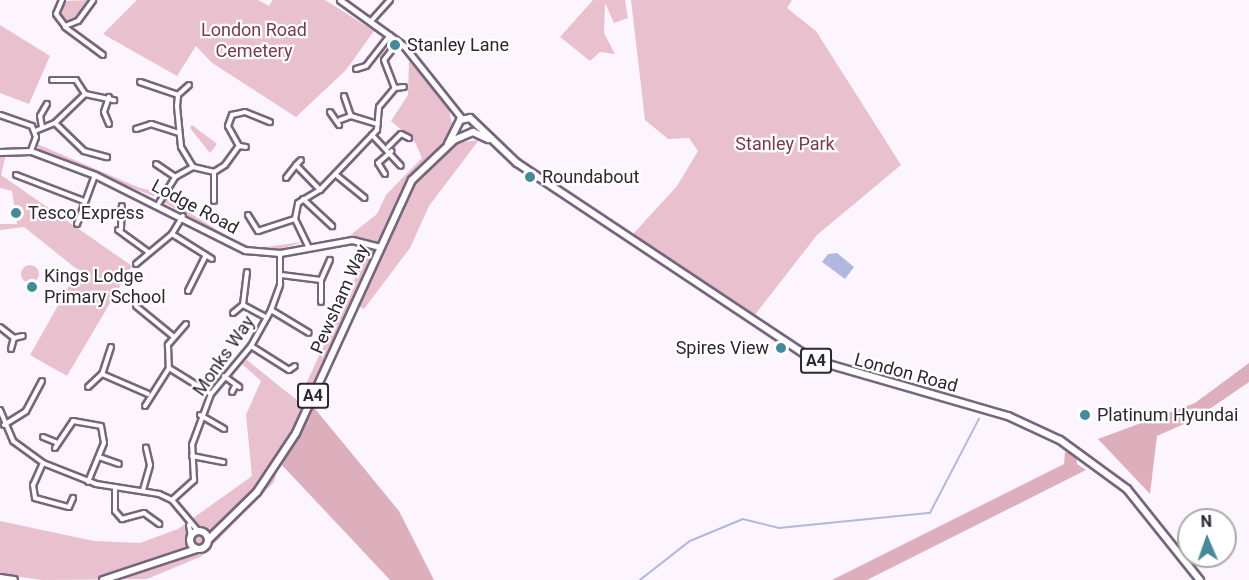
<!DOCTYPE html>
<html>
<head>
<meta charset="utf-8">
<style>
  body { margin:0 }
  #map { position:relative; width:1249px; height:580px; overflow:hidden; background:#fcf4ff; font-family:Roboto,sans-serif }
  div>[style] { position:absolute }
  .green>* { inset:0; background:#e9c0cd }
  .round { border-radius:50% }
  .forest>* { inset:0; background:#ddafbd }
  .water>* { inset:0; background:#b1b8e0 }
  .stream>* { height:1.5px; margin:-0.75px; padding:0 0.75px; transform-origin:0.75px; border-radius:0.75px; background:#b1b8e0 }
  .roads { filter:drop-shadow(2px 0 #77657d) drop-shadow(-2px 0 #77657d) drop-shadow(0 2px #77657d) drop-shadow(0 -2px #77657d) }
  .street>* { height:4px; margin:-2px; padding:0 2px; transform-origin:2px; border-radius:2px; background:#fff }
  .secondary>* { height:5px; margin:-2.5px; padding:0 2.5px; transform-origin:2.5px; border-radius:2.5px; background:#fff }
  .primary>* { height:6px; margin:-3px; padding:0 3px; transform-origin:3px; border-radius:3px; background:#fff }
  .primary>.ring { margin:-3px; padding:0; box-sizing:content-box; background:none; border:6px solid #fff; border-radius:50% }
  .dots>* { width:16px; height:16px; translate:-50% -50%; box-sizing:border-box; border:3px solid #fff; border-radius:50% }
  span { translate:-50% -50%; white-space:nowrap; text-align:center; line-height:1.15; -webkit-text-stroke:4.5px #fff; paint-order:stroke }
  .shield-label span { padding:2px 4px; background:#fff; border:2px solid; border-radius:4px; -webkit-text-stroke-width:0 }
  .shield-label { font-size:16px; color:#2e2731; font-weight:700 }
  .park-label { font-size:18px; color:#763b51 }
  .poi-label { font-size:18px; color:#2e2731 }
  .left { translate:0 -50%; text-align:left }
  .right { translate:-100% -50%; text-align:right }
  .street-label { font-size:18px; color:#2e2731 }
  .north { position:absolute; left:1177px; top:508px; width:60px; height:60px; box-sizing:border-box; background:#fff; border:2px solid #aba9ad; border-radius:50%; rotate:358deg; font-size:16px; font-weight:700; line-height:24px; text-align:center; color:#2e2731 }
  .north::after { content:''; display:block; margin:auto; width:21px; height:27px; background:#468999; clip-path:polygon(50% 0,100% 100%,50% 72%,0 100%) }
</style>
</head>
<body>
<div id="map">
  <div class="green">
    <div style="clip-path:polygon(90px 0,75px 19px,65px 22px,59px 15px,64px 1px)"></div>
    <div style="clip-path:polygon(137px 0,258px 0,269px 6px,273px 0,325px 0,374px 31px,346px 70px,296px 117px,212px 63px,196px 46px,177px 76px,103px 34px)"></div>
    <div style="clip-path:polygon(593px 0,625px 0,628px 18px,614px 23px,605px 3px,604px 33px,615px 54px,600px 52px,590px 61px,560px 37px)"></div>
    <div style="clip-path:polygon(631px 0,792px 0,787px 8px,816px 31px,901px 165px,817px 235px,754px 316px,633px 234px,677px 186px,698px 151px,689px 138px,668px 139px,645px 120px)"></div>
    <div style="clip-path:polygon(0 25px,50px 56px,29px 104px,0 93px)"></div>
    <div style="clip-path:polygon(409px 61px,448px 106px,453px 128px,441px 145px,479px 140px,429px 206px,410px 248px,364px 309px,352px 303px,281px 455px,274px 482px,202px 556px,147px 579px,42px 580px,0 574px,0 521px,94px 541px,140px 543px,178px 529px,252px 476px,246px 415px,261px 381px,242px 364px,247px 360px,298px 401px,362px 264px,360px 244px,349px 243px,348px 237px,377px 214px,386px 195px,422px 158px,415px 142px,391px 121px,408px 95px)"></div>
    <div style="clip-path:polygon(192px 125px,217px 144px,210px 153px,190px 128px)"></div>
    <div style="clip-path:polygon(37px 144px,140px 188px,160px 192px,153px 196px,39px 152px)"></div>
    <div style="clip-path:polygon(6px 154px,1px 175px,132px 266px,67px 376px,30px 355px,78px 270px,24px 227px,0 230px,0 224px,17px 224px,12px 191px,0 188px,0 155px)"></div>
    <div style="clip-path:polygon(165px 198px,237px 242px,257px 248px,303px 242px,273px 251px,249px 248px,237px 244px,165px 203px)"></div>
    <div class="round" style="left:21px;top:265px;width:18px;height:18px"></div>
  </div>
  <div class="forest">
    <div style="clip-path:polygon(1249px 363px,1249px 382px,1195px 419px,1157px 436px,1150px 494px,1098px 439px,1195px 403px)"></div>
    <div style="clip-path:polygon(312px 405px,399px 511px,434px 580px,390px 580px,281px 464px)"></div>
    <div style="clip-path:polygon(1065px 452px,1076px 455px,1077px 464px,1086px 470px,867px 580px,832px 580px,1064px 464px)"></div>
  </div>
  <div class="water">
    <div style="clip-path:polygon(837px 253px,854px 267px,845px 279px,822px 262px,828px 254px)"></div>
  </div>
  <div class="stream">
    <div style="left:640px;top:580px;width:63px;rotate:-38deg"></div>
    <div style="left:690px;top:541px;width:57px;rotate:-22.5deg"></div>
    <div style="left:743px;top:519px;width:37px;rotate:14deg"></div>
    <div style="left:779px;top:528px;width:152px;rotate:-5.7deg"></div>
    <div style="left:930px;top:513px;width:106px;rotate:-62.5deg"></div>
  </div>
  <div class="roads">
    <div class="street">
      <div style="left:62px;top:0;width:15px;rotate:113deg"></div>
      <div style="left:56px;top:14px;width:15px;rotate:53deg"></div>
      <div style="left:65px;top:26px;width:14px;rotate:-21deg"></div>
      <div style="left:78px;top:21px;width:26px;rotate:-54deg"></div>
      <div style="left:372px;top:20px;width:27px;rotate:-48deg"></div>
      <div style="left:65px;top:27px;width:47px;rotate:36.4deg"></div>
      <div style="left:391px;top:51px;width:11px;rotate:128deg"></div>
      <div style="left:384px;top:60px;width:30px;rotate:69deg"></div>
      <div style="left:356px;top:69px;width:10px;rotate:-17deg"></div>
      <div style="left:366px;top:66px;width:39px;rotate:-52deg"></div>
      <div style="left:52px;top:80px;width:24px"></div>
      <div style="left:76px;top:80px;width:17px;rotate:57deg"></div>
      <div style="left:140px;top:82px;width:40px;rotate:18.9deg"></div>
      <div style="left:189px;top:85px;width:15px;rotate:138deg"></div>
      <div style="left:178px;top:95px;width:11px;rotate:95deg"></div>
      <div style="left:177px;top:106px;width:41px;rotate:84.4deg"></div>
      <div style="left:181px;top:147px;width:23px;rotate:59deg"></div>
      <div style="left:344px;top:96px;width:21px;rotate:71deg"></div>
      <div style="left:330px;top:112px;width:16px;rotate:55deg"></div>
      <div style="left:0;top:115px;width:34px;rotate:19deg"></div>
      <div style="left:32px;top:126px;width:12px;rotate:70deg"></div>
      <div style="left:36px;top:137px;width:15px;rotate:110deg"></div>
      <div style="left:340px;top:120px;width:12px;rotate:-20deg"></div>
      <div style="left:351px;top:116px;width:28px;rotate:17deg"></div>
      <div style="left:55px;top:123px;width:40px;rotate:44deg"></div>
      <div style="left:84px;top:151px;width:24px;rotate:15deg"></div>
      <div style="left:109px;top:124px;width:13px;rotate:-113deg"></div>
      <div style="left:104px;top:112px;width:16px;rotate:-72deg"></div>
      <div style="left:42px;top:127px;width:11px;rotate:-100deg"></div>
      <div style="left:40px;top:116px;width:14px;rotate:-60deg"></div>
      <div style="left:136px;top:129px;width:16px;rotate:-18deg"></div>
      <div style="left:151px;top:124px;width:29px;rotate:18deg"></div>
      <div style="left:35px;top:131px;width:22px;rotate:-22deg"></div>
      <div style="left:55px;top:123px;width:42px;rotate:-44deg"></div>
      <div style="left:85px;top:94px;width:30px;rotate:12deg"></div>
      <div style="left:372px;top:135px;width:42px;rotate:46.9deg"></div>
      <div style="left:239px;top:146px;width:7px;rotate:8deg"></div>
      <div style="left:388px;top:147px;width:18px;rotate:-45deg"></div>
      <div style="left:401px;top:134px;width:9px;rotate:27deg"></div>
      <div style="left:156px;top:164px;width:23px;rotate:34deg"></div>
      <div style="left:296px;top:165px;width:7px;rotate:-45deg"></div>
      <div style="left:214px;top:172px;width:29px;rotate:90deg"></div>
      <div style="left:335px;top:174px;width:38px;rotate:39deg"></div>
      <div style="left:385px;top:174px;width:13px;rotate:-122deg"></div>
      <div style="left:378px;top:163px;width:18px;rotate:-41deg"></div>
      <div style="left:16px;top:175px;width:73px;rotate:20.9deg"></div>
      <div style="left:286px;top:178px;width:16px;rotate:-52deg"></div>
      <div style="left:296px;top:165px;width:35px;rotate:46deg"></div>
      <div style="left:303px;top:199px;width:40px;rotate:43deg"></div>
      <div style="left:159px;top:203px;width:31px;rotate:-58deg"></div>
      <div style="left:175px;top:177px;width:21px;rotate:-29deg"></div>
      <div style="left:193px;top:167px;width:22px;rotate:13deg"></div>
      <div style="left:214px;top:172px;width:13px;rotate:-32deg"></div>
      <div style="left:225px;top:165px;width:24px;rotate:-54deg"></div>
      <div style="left:239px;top:146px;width:23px;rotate:-119deg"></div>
      <div style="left:228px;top:126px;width:12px;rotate:-70deg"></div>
      <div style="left:232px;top:115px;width:13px;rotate:-13deg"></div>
      <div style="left:245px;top:112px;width:27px;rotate:22deg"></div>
      <div style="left:248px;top:215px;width:19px;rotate:58deg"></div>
      <div style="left:258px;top:231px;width:39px;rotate:-18deg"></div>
      <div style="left:77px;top:224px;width:52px;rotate:-69.8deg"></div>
      <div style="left:121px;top:229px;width:23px;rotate:-88deg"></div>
      <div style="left:118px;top:230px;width:37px;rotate:36deg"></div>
      <div style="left:172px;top:234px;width:47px;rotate:32deg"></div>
      <div style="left:309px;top:248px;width:32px;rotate:-116deg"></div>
      <div style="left:295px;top:219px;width:16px;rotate:-79deg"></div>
      <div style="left:298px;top:203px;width:26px;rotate:-31deg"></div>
      <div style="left:320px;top:190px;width:83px;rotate:-46.5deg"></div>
      <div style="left:377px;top:130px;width:23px;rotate:-85deg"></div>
      <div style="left:379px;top:107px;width:25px;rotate:-50deg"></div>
      <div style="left:395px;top:88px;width:9px;rotate:-6deg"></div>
      <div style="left:136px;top:264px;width:47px;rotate:-39.8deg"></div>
      <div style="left:172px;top:234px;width:21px;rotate:-59deg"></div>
      <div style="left:247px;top:272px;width:33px;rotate:97deg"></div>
      <div style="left:243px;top:305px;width:27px;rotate:28deg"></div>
      <div style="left:281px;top:275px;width:40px;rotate:7.1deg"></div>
      <div style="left:321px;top:280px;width:22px;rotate:90deg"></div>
      <div style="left:321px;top:280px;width:22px;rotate:-66deg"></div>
      <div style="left:188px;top:291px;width:40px;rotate:-63.4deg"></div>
      <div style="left:136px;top:306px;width:49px;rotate:39.2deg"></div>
      <div style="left:271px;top:310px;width:44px;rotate:31.2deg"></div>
      <div style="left:233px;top:313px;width:13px;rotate:-39deg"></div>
      <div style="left:186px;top:324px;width:28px;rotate:131deg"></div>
      <div style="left:168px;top:345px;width:23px;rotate:88deg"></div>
      <div style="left:169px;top:368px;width:49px;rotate:31.8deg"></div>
      <div style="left:0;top:327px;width:18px;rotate:38deg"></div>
      <div style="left:14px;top:338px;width:9px;rotate:-13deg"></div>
      <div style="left:251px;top:346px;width:45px;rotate:32.3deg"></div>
      <div style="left:289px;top:370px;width:7px;rotate:-34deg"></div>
      <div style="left:111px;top:347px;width:28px;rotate:108deg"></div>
      <div style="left:102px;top:374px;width:50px;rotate:23.5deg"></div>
      <div style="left:11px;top:349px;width:11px;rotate:-75deg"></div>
      <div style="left:224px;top:376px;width:19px;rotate:36deg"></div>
      <div style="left:88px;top:387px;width:19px;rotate:-43deg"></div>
      <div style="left:232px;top:392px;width:7px;rotate:-63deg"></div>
      <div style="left:145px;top:406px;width:45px;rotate:-57.7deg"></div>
      <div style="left:0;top:410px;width:34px;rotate:67deg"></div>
      <div style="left:13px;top:441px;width:37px;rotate:36deg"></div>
      <div style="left:43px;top:463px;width:57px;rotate:21.6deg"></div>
      <div style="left:96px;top:484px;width:64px;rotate:9deg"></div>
      <div style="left:159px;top:494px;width:14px;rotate:25deg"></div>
      <div style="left:172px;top:500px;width:40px;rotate:50deg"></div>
      <div style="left:200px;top:415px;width:28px;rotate:30deg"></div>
      <div style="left:4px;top:425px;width:26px;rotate:-32deg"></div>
      <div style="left:26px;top:411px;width:34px;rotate:-62deg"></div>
      <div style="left:43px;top:437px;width:16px;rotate:22deg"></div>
      <div style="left:55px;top:448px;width:32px;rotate:-56deg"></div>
      <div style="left:73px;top:421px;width:28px;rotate:10deg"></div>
      <div style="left:101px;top:426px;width:17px;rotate:80deg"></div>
      <div style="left:104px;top:443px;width:42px;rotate:112.3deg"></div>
      <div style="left:192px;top:456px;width:32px;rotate:11deg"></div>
      <div style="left:99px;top:457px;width:21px;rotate:19deg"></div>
      <div style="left:43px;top:463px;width:24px;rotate:114deg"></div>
      <div style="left:33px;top:485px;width:13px;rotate:81deg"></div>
      <div style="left:35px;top:498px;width:35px;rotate:15deg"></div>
      <div style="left:69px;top:507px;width:10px;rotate:-66deg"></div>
      <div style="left:115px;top:487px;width:24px;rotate:90deg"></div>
      <div style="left:115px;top:511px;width:11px;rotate:49deg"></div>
      <div style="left:122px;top:519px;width:23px;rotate:-15deg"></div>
      <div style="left:144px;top:513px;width:19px;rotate:36deg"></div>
      <div style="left:143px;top:490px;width:26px;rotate:-74deg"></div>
      <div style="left:150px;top:465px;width:18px;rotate:-103deg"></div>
      <div style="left:172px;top:500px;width:30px;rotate:-42deg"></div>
      <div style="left:194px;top:480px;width:35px;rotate:-93deg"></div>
      <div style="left:192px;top:445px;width:54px;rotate:-69.6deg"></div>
      <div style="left:211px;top:394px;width:62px;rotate:-50.2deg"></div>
      <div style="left:251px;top:346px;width:41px;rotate:-60.9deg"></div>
      <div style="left:271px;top:310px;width:27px;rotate:-70deg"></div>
      <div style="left:280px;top:285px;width:32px;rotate:-90deg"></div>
      <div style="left:189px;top:525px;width:11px;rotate:80deg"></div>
    </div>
    <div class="secondary">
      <div style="left:340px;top:0;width:79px;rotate:35.7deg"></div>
      <div style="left:404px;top:46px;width:93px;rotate:51.5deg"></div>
      <div style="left:0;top:152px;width:31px;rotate:-2deg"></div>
      <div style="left:31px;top:151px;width:68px;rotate:20.6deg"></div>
      <div style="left:95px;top:175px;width:168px;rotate:26.6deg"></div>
      <div style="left:245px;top:250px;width:35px;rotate:5deg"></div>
      <div style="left:280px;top:253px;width:73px;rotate:-10.2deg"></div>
      <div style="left:352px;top:240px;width:29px;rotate:14deg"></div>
    </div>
    <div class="primary">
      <div style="left:448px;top:144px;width:27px;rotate:-63deg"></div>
      <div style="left:460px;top:120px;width:10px;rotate:-11deg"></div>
      <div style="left:470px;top:118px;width:65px;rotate:43.8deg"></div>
      <div style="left:517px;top:163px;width:356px;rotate:33.6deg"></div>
      <div style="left:814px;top:360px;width:202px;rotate:16.1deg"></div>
      <div style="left:1008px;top:416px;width:57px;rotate:24.8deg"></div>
      <div style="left:1060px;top:440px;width:83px;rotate:36.2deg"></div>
      <div style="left:1127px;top:489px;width:117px;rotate:51.3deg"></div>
      <div class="ring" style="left:190px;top:531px;width:12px;height:12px"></div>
      <div style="left:209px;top:539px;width:67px;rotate:-44.4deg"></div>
      <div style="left:257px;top:492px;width:71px;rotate:-56.5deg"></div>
      <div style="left:296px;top:433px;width:278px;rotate:-65.4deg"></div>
      <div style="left:412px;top:180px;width:58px;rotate:-43.6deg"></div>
      <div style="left:454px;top:140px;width:21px;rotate:-23deg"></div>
      <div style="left:473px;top:132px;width:17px;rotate:25deg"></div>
      <div style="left:0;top:578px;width:14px;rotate:8deg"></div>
      <div style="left:103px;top:580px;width:99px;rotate:-18.3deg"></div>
    </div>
  </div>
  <div class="dots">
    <div style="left:395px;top:45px;background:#468999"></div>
    <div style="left:530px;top:177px;background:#468999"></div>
    <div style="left:16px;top:213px;background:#468999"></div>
    <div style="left:32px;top:287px;background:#468999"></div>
    <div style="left:781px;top:348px;background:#468999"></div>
    <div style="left:1085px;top:415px;background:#468999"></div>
  </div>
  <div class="shield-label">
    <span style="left:816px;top:361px">A4</span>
    <span style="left:313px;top:396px">A4</span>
  </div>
  <div class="park-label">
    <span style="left:254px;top:41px">London Road<br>Cemetery</span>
    <span style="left:785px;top:144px">Stanley Park</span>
  </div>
  <div class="poi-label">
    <span class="left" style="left:407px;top:45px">Stanley Lane</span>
    <span class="left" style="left:542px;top:177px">Roundabout</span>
    <span class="left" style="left:28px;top:213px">Tesco Express</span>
    <span class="left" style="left:44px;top:287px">Kings Lodge<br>Primary School</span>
    <span class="right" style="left:769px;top:348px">Spires View</span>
    <span class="left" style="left:1097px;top:415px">Platinum Hyundai</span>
  </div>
  <div class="street-label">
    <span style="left:195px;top:207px;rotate:28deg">Lodge Road</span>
    <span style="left:340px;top:299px;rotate:-66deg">Pewsham Way</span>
    <span style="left:224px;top:356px;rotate:-55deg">Monks Way</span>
    <span style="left:906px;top:373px;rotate:15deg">London Road</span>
  </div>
  <div class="north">N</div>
</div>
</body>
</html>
